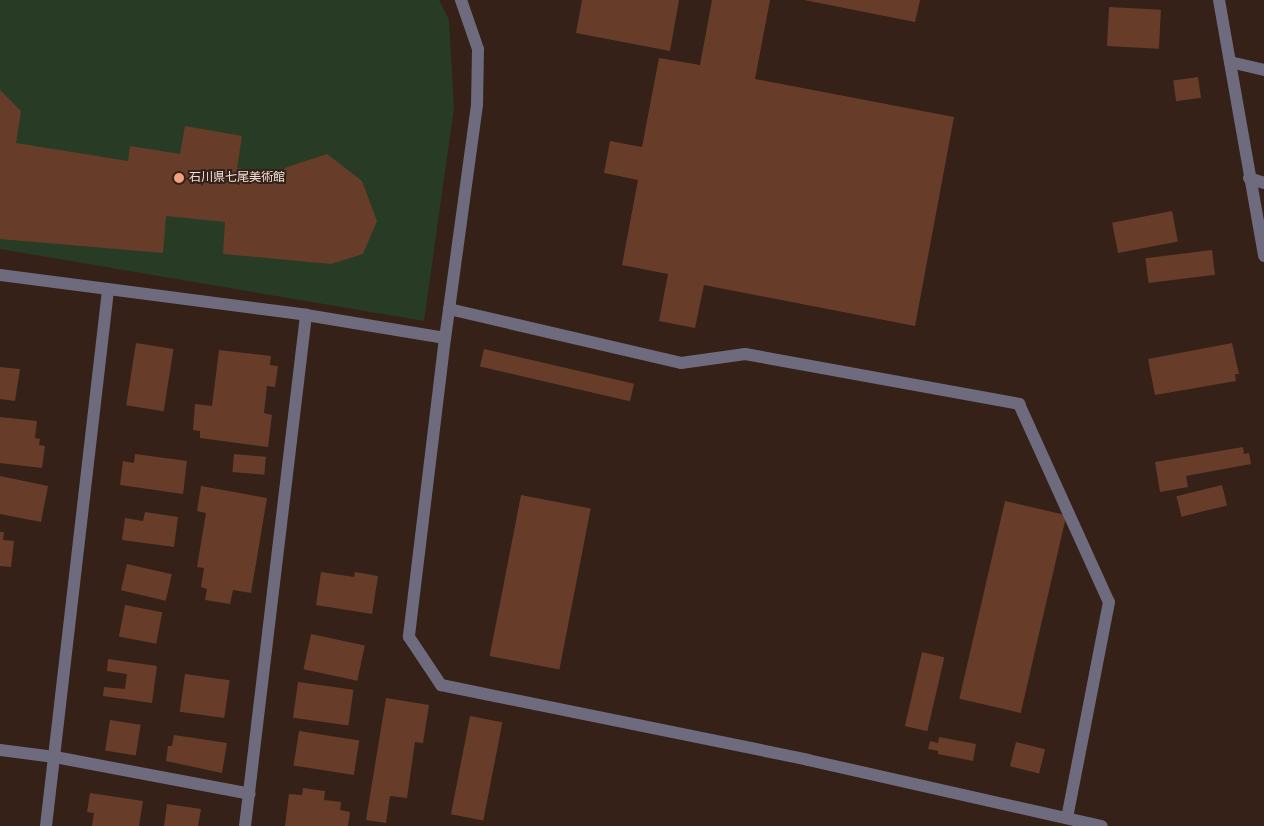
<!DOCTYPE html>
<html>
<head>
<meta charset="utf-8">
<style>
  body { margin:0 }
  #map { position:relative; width:1264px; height:826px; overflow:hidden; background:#352117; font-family:"Archivo Narrow","Noto Sans JP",sans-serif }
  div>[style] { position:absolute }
  .green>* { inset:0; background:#283c25 }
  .building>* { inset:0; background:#673d29; transform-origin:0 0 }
  .minor>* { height:12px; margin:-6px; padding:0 6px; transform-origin:6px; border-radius:6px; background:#6f6b7e }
  .dots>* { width:14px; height:14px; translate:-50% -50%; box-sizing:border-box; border:2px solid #352117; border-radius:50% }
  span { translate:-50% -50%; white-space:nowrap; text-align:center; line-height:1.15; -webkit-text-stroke:4px #352117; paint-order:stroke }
  .poi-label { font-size:12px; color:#efe1da }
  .left { translate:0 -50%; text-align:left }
</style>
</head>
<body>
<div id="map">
  <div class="green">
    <div style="clip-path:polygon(0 0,439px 0,449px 20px,454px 108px,424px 321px,0 249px)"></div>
  </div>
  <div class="building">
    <div style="clip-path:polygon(582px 0,679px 0,670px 51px,576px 33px)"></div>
    <div style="clip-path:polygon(712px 0,770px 0,755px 79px,954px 117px,915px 326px,704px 285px,695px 328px,659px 321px,668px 274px,622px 265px,638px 180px,604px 173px,610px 141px,642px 147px,659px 58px,700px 65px)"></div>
    <div style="clip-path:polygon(804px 0,920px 0,915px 22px)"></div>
    <div style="left:1109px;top:7px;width:52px;height:39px;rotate:3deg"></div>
    <div style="left:1198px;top:77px;width:21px;height:25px;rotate:82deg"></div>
    <div style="clip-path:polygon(0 90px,21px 111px,16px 143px,128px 161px,130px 146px,180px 154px,185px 126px,242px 136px,237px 168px,274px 175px,287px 167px,327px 154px,362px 181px,377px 221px,363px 254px,331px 264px,223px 254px,225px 222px,166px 216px,163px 253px,0 239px)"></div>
    <div style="left:1172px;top:211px;width:31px;height:61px;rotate:79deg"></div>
    <div style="left:1212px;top:250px;width:25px;height:67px;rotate:83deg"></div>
    <div style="left:136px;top:343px;width:38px;height:63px;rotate:9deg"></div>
    <div style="clip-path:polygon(1232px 343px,1239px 374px,1235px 374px,1236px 381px,1155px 395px,1148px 359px)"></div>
    <div style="left:484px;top:349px;width:154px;height:18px;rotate:13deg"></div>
    <div style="clip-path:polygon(219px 350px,271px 356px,270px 365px,278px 366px,275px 387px,267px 386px,264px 413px,272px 415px,268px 447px,200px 438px,200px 431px,193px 430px,195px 404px,212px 406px)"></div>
    <div style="clip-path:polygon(0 367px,20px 369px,15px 401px,0 399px)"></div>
    <div style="clip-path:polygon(0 417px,37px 421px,35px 438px,40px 439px,39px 445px,45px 446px,42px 468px,0 463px)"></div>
    <div style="clip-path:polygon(1243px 447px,1244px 454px,1249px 453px,1251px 464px,1186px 476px,1188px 487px,1160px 492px,1155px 462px)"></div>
    <div style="clip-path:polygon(135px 454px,187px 461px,183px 494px,120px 485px,123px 461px,134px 463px)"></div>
    <div style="left:234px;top:454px;width:32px;height:18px;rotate:5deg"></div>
    <div style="clip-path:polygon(0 476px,48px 486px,41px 522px,0 514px)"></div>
    <div style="left:1222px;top:485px;width:21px;height:47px;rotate:76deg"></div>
    <div style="clip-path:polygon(201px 486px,267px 498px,251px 593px,233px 590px,230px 604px,205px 600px,207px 589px,201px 587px,204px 568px,197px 567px,206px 513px,197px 511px)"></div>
    <div style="left:521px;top:495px;width:71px;height:164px;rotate:11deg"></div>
    <div style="left:1005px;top:501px;width:63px;height:203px;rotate:13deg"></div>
    <div style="clip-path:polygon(145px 512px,178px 517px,174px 547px,122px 540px,125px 518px,143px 521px)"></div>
    <div style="clip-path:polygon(0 532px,4px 532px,3px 540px,14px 541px,11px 567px,0 566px)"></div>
    <div style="left:127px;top:564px;width:46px;height:27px;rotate:13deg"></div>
    <div style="clip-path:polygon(321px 572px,354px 577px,355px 572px,378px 576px,372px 614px,316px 605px)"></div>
    <div style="left:125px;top:605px;width:38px;height:32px;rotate:11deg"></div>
    <div style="left:311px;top:634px;width:55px;height:36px;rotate:12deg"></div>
    <div style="left:922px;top:652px;width:23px;height:76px;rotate:13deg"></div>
    <div style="clip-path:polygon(108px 659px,157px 666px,152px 703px,103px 696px,104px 687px,125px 689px,127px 674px,107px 671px)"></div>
    <div style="left:185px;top:674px;width:45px;height:38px;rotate:8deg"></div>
    <div style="left:298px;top:682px;width:56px;height:36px;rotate:8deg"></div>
    <div style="clip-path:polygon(386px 698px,429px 705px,423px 743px,415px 742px,407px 798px,390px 796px,386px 823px,366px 820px)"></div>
    <div style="left:470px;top:716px;width:33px;height:100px;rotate:11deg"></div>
    <div style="left:110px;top:720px;width:31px;height:31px;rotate:9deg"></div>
    <div style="left:299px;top:731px;width:61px;height:35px;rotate:9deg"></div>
    <div style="clip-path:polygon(174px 735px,227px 743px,222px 773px,166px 761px,168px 746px,172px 746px)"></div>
    <div style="clip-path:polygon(939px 737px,976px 744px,973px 761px,938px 754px,938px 751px,928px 749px,930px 741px,938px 743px)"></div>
    <div style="left:1016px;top:742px;width:30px;height:25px;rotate:14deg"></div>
    <div style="clip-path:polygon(303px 788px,325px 791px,324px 800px,341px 802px,340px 810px,350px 812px,348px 826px,285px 826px,289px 794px,302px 795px)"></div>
    <div style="clip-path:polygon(90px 793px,143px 801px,139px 826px,92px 826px,94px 813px,87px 812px)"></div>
    <div style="clip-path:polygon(167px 804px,201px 809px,198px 826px,164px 826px)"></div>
  </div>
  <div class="minor">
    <div style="left:461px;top:0;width:52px;rotate:70.9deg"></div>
    <div style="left:478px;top:49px;width:56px;rotate:91deg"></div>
    <div style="left:477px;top:105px;width:235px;rotate:97.8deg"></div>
    <div style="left:445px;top:338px;width:301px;rotate:96.9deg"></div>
    <div style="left:409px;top:637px;width:58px;rotate:56.3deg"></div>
    <div style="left:441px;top:685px;width:375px;rotate:11.5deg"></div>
    <div style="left:808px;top:760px;width:301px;rotate:12.7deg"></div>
    <div style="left:1219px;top:0;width:260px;rotate:80deg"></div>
    <div style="left:1230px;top:62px;width:35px;rotate:13deg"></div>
    <div style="left:1249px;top:178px;width:16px;rotate:18deg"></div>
    <div style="left:0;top:275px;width:309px;rotate:7.4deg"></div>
    <div style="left:306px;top:315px;width:141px;rotate:9.4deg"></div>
    <div style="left:449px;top:309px;width:238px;rotate:13.1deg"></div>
    <div style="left:681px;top:363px;width:65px;rotate:-8deg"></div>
    <div style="left:745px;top:354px;width:279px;rotate:10.3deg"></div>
    <div style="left:1019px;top:404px;width:217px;rotate:65.6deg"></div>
    <div style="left:1109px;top:602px;width:220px;rotate:101deg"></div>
    <div style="left:0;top:750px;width:55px;rotate:7.3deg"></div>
    <div style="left:55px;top:757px;width:198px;rotate:10.7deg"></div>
    <div style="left:46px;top:826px;width:540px;rotate:-83.4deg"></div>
    <div style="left:245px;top:826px;width:515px;rotate:-83.19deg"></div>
  </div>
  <div class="dots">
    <div style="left:179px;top:178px;background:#f2a07f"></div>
  </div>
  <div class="poi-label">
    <span class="left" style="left:189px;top:178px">石川県七尾美術館</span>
  </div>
</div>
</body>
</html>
